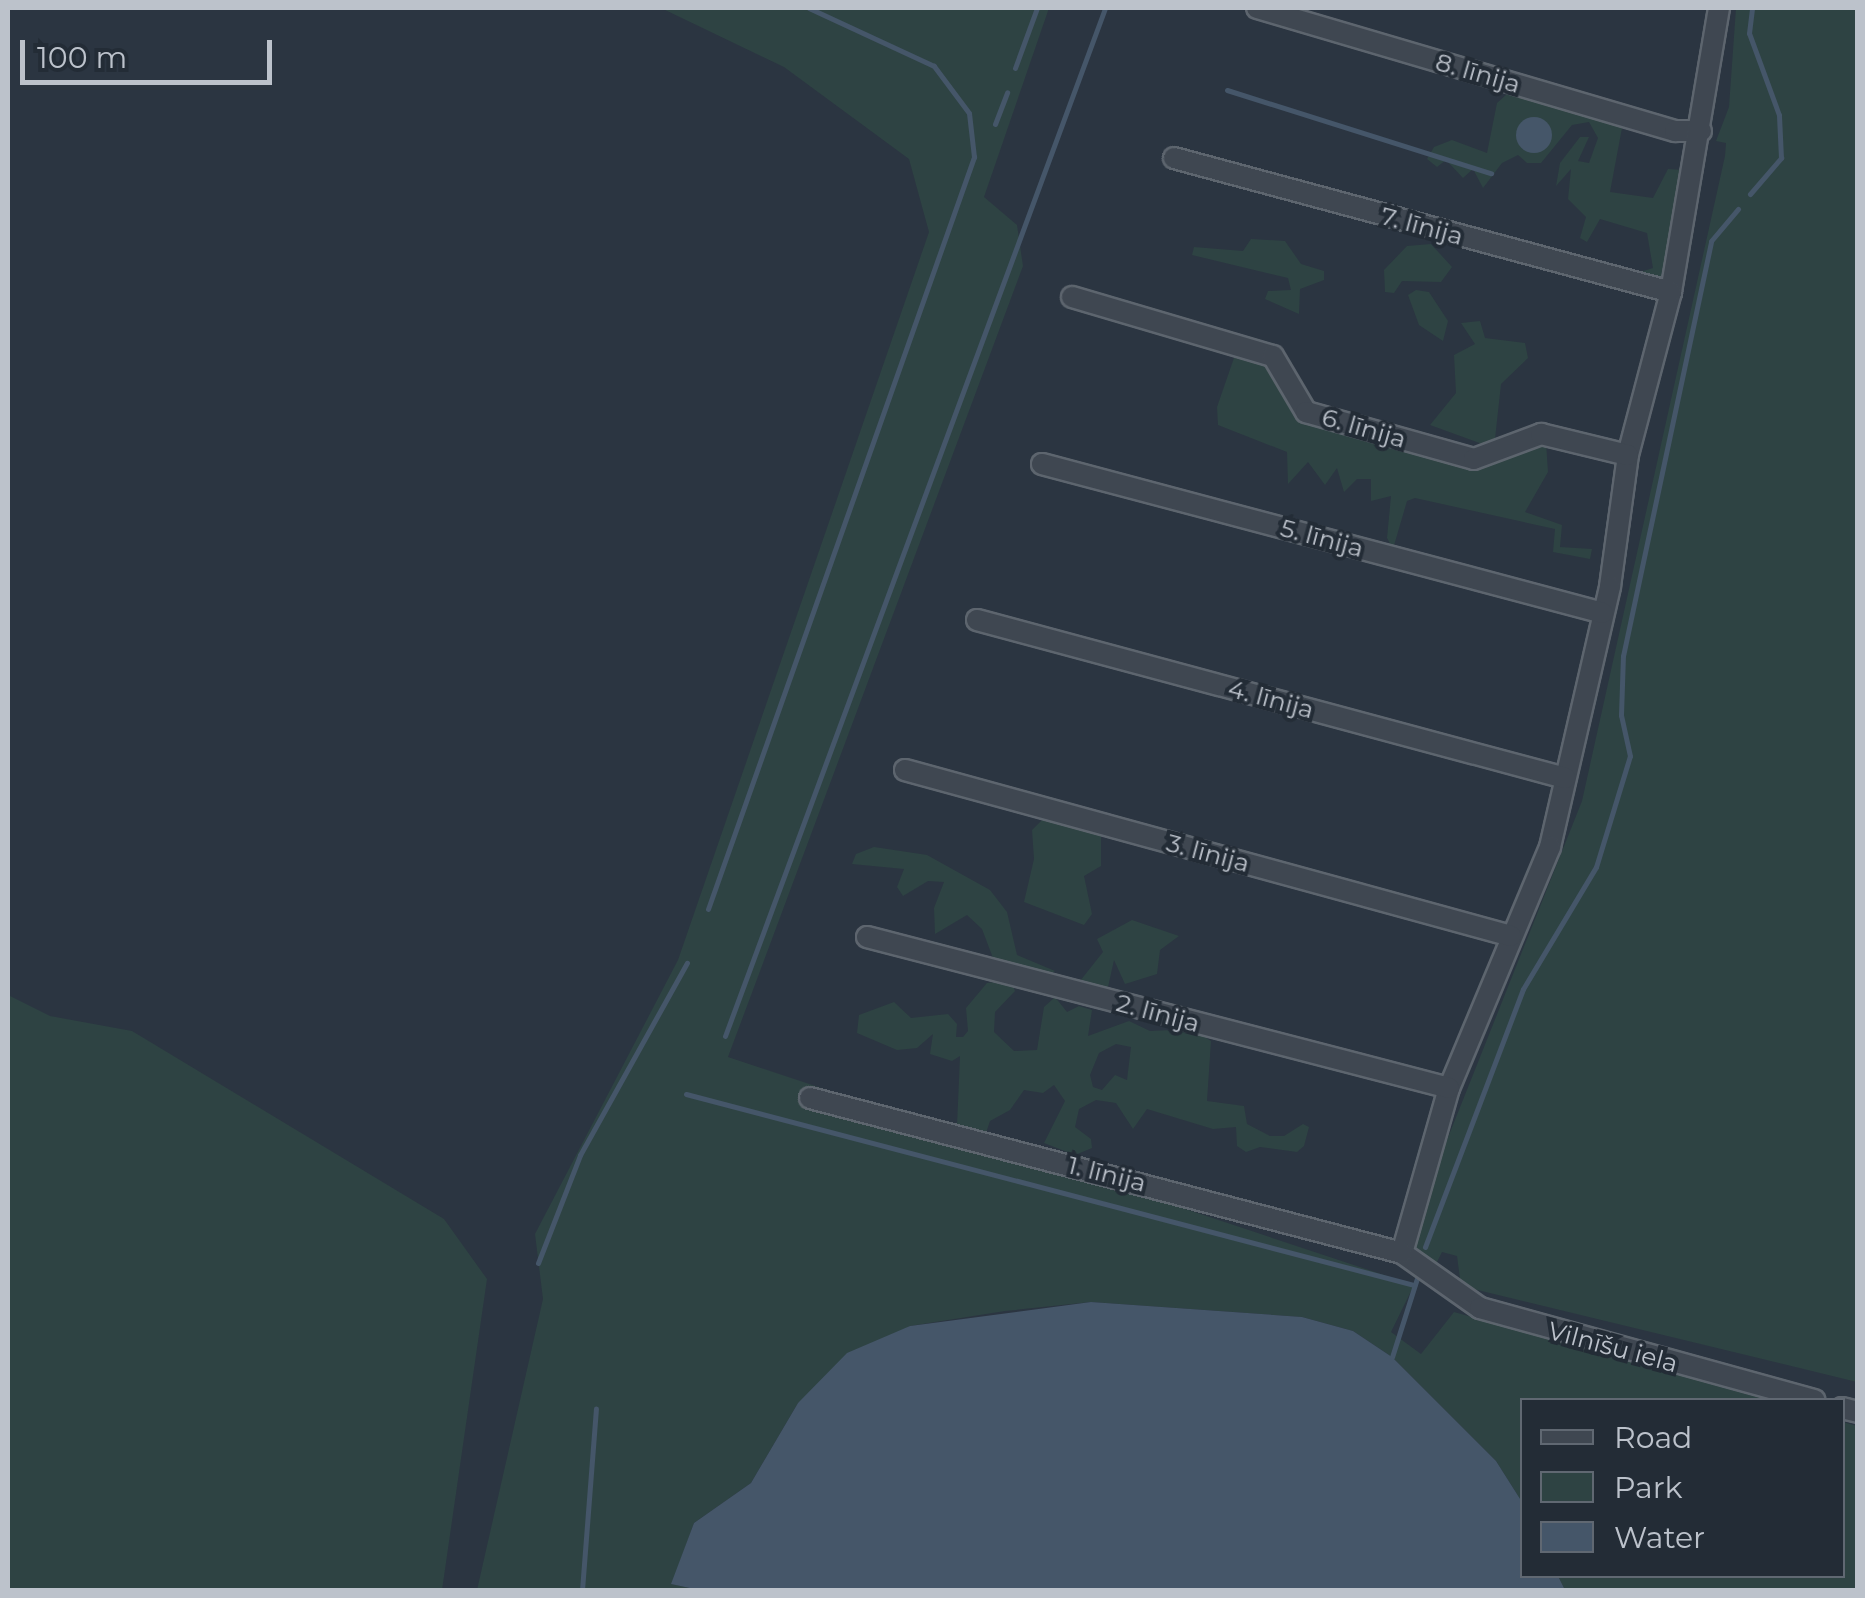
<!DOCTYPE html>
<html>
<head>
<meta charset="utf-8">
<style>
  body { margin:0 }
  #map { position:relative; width:1865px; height:1598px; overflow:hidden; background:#2b3541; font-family:Montserrat,sans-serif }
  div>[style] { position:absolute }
  .green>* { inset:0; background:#2e4343 }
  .water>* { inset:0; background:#455669 }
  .round { border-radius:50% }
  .stream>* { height:5px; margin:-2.5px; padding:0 2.5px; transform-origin:2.5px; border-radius:2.5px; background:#455669 }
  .roads { filter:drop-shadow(2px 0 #5d656e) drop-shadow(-2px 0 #5d656e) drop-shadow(0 2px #5d656e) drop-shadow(0 -2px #5d656e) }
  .street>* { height:20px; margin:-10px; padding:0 10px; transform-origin:10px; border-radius:10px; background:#3f4751 }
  span { translate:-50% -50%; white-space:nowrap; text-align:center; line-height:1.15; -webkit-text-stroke:8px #232c36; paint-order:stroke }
  .street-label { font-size:25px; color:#bcc2cb }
  .frame { position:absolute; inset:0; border:10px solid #bcc2cb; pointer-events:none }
  .legend { position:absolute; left:1520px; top:1398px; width:325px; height:180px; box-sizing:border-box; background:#232c36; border:2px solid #606872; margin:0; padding:12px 18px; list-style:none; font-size:30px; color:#bcc2cb }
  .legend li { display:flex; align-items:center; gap:20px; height:50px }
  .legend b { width:50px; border:2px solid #606872 }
  .scale { position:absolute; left:20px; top:40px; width:252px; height:45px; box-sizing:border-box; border:5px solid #bcc2cb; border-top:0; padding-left:12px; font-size:30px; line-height:35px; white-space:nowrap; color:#bcc2cb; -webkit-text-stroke:8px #232c36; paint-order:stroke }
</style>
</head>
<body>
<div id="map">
  <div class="green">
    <div style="clip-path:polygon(661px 8px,1049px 8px,984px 197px,1017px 225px,1023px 266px,728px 1057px,1414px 1285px,1391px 1332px,1421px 1354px,1454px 1312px,1768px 1400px,1522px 1400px,1522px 1502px,1496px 1461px,1392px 1357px,1353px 1331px,1302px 1317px,1091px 1302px,1005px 1311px,910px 1326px,798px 1403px,751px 1483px,694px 1523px,672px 1584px,699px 1590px,477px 1590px,543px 1299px,535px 1234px,678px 960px,929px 232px,909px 159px,784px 67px)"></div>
    <div style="clip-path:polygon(1736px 8px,1857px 8px,1857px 1382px,1461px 1286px,1457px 1256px,1442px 1252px,1435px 1266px,1402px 1253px,1582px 801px,1725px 156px,1726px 143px,1716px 141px,1729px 107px)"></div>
    <div style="clip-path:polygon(1507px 94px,1589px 113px,1622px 128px,1610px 192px,1653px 198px,1668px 169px,1683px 170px,1661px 279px,1637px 273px,1653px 268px,1647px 233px,1600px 219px,1587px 242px,1580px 238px,1586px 217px,1568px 199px,1571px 169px,1556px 186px,1560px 163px,1580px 137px,1589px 137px,1578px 161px,1589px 163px,1598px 138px,1589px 122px,1572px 125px,1541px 163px,1527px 163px,1518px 155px,1502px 163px,1483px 188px,1473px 169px,1463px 178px,1446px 160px,1437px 167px,1427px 159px,1434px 147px,1452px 140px,1487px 153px,1497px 103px)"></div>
    <div style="clip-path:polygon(1251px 239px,1285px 241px,1301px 264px,1324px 271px,1324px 280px,1300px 289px,1299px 314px,1265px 299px,1268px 291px,1291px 290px,1288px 278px,1192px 255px,1194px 247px,1243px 251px)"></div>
    <div style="clip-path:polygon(1431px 244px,1452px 267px,1441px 282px,1402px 281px,1394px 293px,1385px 292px,1384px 270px,1407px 246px)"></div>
    <div style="clip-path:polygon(1416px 290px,1429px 292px,1448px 321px,1443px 341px,1419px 325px,1408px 295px)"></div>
    <div style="clip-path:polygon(1480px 321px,1485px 338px,1525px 343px,1528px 358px,1501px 384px,1495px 439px,1485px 445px,1430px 425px,1456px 393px,1454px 355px,1475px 344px,1461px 323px)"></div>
    <div style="clip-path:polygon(1235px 355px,1270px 365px,1289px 397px,1374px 435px,1514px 454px,1546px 442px,1548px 472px,1525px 512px,1562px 525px,1560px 547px,1592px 549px,1590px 559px,1553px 552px,1555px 529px,1415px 498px,1407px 501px,1393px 549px,1387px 538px,1391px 496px,1371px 501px,1371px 479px,1357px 479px,1344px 492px,1337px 468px,1325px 485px,1308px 462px,1288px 484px,1287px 452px,1218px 425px,1217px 407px)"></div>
    <div style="clip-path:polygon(1042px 820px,1101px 833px,1101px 866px,1084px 876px,1092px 914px,1084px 925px,1024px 902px,1034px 859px,1032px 830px)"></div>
    <div style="clip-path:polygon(874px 847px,927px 855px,990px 890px,1007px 912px,1017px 955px,1055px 971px,1047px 976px,996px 966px,982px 929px,967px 915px,935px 934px,934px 908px,944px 882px,928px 881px,903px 896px,897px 887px,904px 869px,852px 864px,856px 854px)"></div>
    <div style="clip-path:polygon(1132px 920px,1179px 936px,1160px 950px,1157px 974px,1125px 984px,1114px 960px,1108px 987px,1080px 981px,1103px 952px,1097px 939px)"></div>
    <div style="clip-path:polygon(evenodd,1011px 980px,1015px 991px,995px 1012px,994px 1032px,1014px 1051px,1037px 1050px,1044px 1007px,1055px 997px,1067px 1012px,1079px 1006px,1092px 1010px,1088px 1036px,1129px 1021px,1150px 1031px,1193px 1029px,1211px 1041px,1207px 1101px,1244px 1106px,1247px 1124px,1270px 1136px,1284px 1136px,1303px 1124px,1309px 1127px,1304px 1146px,1297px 1152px,1260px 1147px,1246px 1152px,1237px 1146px,1236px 1127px,1213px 1129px,1147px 1109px,1133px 1129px,1116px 1103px,1096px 1100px,1079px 1109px,1075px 1127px,1091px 1139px,1092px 1148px,1075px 1155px,1044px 1143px,1065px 1101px,1054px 1085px,1043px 1093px,1024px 1090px,1010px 1110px,990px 1121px,986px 1133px,957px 1126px,960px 1056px,952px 1061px,930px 1054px,933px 1034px,917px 1048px,897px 1050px,857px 1033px,859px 1015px,894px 1002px,911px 1018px,948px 1014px,957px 1024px,956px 1037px,963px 1037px,968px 1031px,966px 1008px,987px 983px,1011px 980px,1116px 1044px,1131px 1047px,1127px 1080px,1115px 1075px,1102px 1090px,1093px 1087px,1090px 1075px,1099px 1053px,1116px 1044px)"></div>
    <div style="clip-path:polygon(8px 995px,50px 1016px,132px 1031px,444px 1219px,487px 1279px,442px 1590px,8px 1590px)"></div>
    <div style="clip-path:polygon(1843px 1422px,1857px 1426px,1857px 1590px,1565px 1590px,1558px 1576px,1842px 1576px)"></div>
  </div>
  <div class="water">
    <div class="round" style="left:1516px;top:117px;width:36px;height:36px"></div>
    <div style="clip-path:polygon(1091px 1302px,1302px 1317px,1353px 1331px,1392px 1357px,1496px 1461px,1522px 1502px,1522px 1576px,1558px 1576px,1565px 1590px,699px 1590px,671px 1584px,694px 1523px,751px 1483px,798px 1403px,847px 1353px,910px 1326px)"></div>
  </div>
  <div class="stream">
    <div style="left:1015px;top:68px;width:64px;rotate:-69.9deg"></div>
    <div style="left:1227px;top:90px;width:277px;rotate:17.5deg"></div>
    <div style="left:995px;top:124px;width:34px;rotate:-69deg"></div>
    <div style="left:1750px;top:194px;width:48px;rotate:-49.3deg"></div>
    <div style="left:1781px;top:158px;width:43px;rotate:-92.7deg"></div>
    <div style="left:1779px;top:115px;width:87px;rotate:-110.1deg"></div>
    <div style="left:1749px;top:33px;width:25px;rotate:-83deg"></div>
    <div style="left:708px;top:909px;width:798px;rotate:-70.52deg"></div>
    <div style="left:974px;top:157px;width:44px;rotate:-96.5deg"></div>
    <div style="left:969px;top:113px;width:59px;rotate:-126.7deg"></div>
    <div style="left:934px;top:66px;width:138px;rotate:-155.1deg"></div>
    <div style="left:725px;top:1036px;width:1096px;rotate:-69.71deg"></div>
    <div style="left:686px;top:1094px;width:753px;rotate:14.7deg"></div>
    <div style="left:1425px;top:1247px;width:276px;rotate:-69.2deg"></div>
    <div style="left:1523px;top:989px;width:142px;rotate:-59.1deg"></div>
    <div style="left:1596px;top:867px;width:116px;rotate:-73deg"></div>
    <div style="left:1630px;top:756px;width:42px;rotate:-102.4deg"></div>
    <div style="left:1621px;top:715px;width:59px;rotate:-88.1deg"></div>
    <div style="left:1623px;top:656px;width:424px;rotate:-78deg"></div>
    <div style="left:1711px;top:241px;width:42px;rotate:-49.8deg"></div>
    <div style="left:538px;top:1263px;width:116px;rotate:-68.7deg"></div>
    <div style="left:580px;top:1155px;width:220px;rotate:-60.9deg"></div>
    <div style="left:1392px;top:1357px;width:83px;rotate:-72.4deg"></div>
    <div style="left:582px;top:1590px;width:182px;rotate:-85.6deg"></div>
  </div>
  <div class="roads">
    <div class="street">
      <div style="left:1257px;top:8px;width:436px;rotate:16.4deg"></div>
      <div style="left:1675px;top:131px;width:26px"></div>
      <div style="left:1719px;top:8px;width:288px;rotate:99.6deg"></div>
      <div style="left:1671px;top:292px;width:169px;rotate:104.8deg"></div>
      <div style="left:1628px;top:455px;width:133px;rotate:97.8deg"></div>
      <div style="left:1610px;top:587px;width:267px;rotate:103deg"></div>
      <div style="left:1550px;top:847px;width:261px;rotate:112.7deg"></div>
      <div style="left:1449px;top:1088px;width:172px;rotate:105.9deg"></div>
      <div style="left:1402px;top:1253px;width:95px;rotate:35.2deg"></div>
      <div style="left:1480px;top:1308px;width:347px;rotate:15.4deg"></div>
      <div style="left:1174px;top:158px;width:515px;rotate:15.09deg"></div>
      <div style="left:1072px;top:297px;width:209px;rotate:16.4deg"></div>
      <div style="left:1273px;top:356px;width:65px;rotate:59.5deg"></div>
      <div style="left:1306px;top:412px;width:174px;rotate:15.6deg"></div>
      <div style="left:1474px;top:459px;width:72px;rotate:-20.5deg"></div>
      <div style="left:1541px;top:434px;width:89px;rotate:13.6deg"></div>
      <div style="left:1042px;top:464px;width:580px;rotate:14.87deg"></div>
      <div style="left:977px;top:620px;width:609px;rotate:15.04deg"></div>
      <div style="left:905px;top:770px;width:628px;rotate:15.32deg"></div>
      <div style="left:867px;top:937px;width:601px;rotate:14.54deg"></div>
      <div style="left:810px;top:1098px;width:612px;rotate:14.67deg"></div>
      <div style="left:1842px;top:1408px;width:16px;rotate:14deg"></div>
    </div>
  </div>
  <div class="street-label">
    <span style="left:1478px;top:73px;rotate:16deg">8. līnija</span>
    <span style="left:1422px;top:226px;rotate:15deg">7. līnija</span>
    <span style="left:1364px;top:428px;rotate:16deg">6. līnija</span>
    <span style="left:1322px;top:538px;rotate:15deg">5. līnija</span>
    <span style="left:1271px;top:699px;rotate:15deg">4. līnija</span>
    <span style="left:1208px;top:853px;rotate:15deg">3. līnija</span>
    <span style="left:1158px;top:1013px;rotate:15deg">2. līnija</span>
    <span style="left:1107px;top:1174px;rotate:14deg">1. līnija</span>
    <span style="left:1613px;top:1347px;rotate:15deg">Vilnīšu iela</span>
  </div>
  <div class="frame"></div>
  <ul class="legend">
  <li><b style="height:12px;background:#3f4751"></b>Road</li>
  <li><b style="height:28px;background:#2e4343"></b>Park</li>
  <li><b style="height:28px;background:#455669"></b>Water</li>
  </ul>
  <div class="scale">100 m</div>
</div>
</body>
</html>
